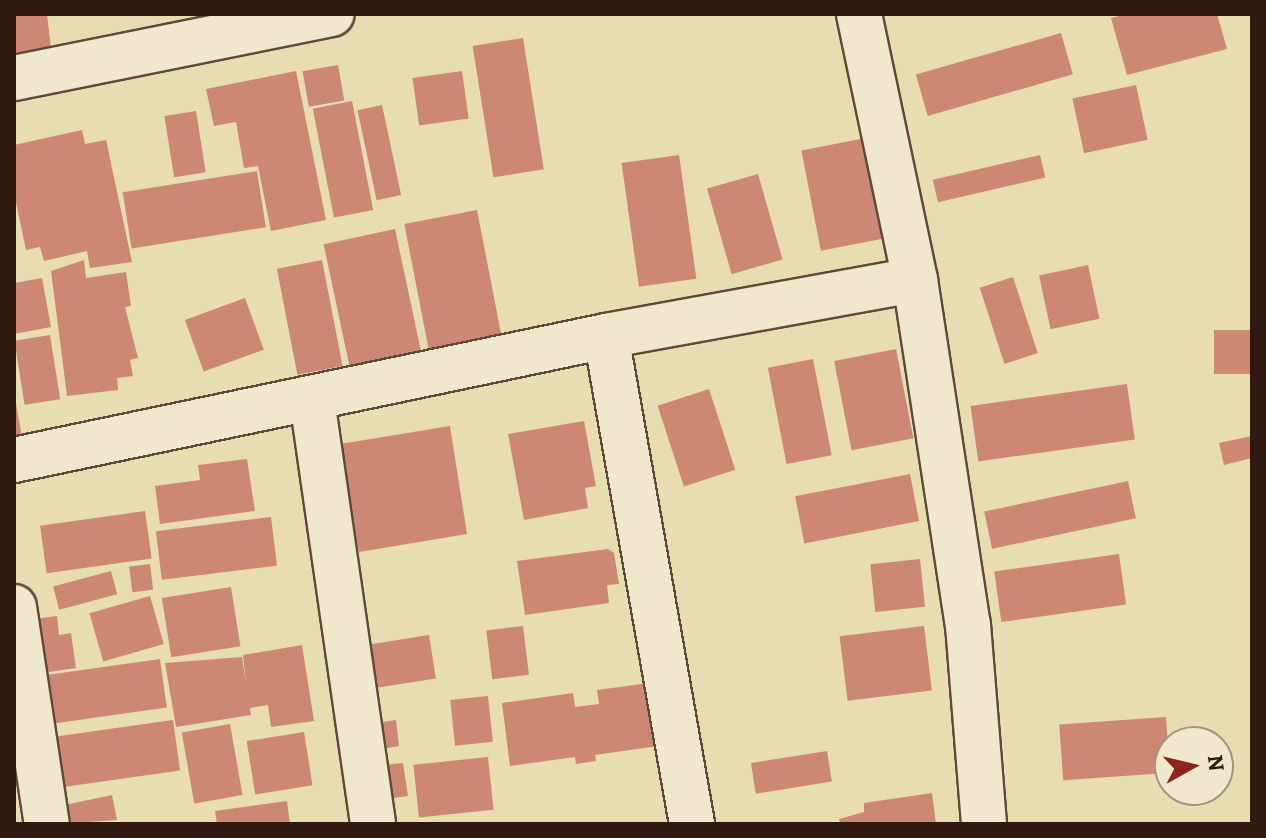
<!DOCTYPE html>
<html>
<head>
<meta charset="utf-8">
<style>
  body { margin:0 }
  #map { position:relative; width:1266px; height:838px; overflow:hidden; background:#e8dcb1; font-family:Alegreya,serif }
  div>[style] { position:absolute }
  .building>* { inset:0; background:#cc8874; transform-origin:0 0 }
  .roads { filter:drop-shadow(2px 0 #5d4a38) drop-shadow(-2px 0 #5d4a38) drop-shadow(0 2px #5d4a38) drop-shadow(0 -2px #5d4a38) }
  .street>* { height:44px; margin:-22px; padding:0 22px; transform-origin:22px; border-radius:22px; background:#f0e8cc }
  span { translate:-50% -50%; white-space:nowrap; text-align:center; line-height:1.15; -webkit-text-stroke:8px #f0e8cc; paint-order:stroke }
  .frame { position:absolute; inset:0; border:16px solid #2f1910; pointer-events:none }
  .north { position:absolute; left:1154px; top:726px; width:80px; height:80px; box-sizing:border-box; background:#f0e8cc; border:2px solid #a39581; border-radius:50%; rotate:82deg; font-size:22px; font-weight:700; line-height:32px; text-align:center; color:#2f1910 }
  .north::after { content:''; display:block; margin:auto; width:28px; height:36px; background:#8f2418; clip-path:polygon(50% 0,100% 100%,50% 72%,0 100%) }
</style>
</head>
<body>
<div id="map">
  <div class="building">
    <div style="clip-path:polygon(14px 14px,47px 14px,52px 57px,14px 62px)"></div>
    <div style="clip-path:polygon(1127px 14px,1217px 14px,1227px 49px,1127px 75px,1111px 18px)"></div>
    <div style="left:1061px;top:33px;width:43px;height:151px;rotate:74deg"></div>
    <div style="left:523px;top:38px;width:133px;height:51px;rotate:81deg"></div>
    <div style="left:338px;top:65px;width:36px;height:36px;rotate:80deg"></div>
    <div style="clip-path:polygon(296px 71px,326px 220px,271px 231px,258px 166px,244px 168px,236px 122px,214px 126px,206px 89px)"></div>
    <div style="left:462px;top:71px;width:48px;height:50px;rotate:82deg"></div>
    <div style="left:1136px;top:85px;width:56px;height:65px;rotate:78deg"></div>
    <div style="left:352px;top:101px;width:111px;height:40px;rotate:79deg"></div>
    <div style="left:382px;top:105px;width:92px;height:25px;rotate:78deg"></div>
    <div style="left:196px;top:111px;width:62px;height:32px;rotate:81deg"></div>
    <div style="clip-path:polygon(82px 130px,85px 144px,106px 140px,132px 262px,90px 268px,87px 251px,44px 261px,40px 247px,26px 250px,14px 193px,14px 145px)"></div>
    <div style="left:876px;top:136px;width:102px;height:76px;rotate:79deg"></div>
    <div style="left:679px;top:155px;width:125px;height:58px;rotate:82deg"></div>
    <div style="left:1040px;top:155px;width:23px;height:110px;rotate:77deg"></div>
    <div style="left:257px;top:171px;width:57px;height:136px;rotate:81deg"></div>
    <div style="left:758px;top:174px;width:89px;height:53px;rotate:74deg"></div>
    <div style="left:477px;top:210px;width:129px;height:74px;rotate:79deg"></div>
    <div style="left:395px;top:229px;width:125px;height:73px;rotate:78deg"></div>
    <div style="clip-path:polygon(84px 260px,86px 278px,126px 272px,131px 306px,125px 307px,138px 358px,130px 360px,133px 376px,117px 378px,118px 390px,67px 396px,51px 271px)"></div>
    <div style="left:322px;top:260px;width:108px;height:46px;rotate:79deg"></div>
    <div style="left:1088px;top:265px;width:55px;height:50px;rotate:78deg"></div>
    <div style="left:1013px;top:277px;width:80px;height:35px;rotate:72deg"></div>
    <div style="clip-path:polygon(42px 278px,51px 327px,14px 334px,14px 283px)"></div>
    <div style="left:245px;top:298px;width:55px;height:64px;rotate:70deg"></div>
    <div style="left:1252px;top:330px;width:44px;height:38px;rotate:90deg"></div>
    <div style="left:50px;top:335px;width:65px;height:36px;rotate:81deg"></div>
    <div style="left:896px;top:349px;width:91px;height:63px;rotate:79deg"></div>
    <div style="left:813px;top:359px;width:98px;height:46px;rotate:79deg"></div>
    <div style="left:1127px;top:384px;width:56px;height:158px;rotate:82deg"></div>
    <div style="left:709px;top:389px;width:85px;height:54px;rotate:72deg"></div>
    <div style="clip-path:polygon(16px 403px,23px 443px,14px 445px,14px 404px)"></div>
    <div style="clip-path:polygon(584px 421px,596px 486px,585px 488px,588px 508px,524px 520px,508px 434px)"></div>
    <div style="clip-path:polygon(450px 426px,467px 534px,359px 552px,351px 511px,339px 513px,328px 446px)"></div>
    <div style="clip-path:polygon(1252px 436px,1252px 458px,1224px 465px,1219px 443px)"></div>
    <div style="clip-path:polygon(247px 459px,255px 511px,160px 524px,155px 486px,200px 480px,198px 465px)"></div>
    <div style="left:910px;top:474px;width:48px;height:117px;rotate:79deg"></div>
    <div style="left:1128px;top:481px;width:38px;height:147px;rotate:78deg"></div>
    <div style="left:145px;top:511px;width:48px;height:106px;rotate:82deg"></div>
    <div style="left:271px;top:517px;width:49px;height:116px;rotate:83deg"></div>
    <div style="clip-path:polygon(608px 549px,614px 553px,619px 584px,607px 585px,609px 603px,525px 615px,517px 561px)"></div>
    <div style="left:1119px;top:554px;width:51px;height:126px;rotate:82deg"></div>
    <div style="left:920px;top:559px;width:48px;height:50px;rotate:84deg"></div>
    <div style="left:150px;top:564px;width:26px;height:21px;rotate:83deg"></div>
    <div style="left:111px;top:571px;width:24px;height:60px;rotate:75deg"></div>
    <div style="left:231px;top:587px;width:60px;height:70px;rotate:81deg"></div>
    <div style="left:150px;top:596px;width:50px;height:63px;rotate:74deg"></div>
    <div style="clip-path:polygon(57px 616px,59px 635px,71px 633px,76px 668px,35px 674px,27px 620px)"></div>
    <div style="left:523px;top:626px;width:49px;height:37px;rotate:83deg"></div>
    <div style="left:924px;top:626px;width:65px;height:85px;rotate:83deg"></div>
    <div style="left:429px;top:635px;width:44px;height:76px;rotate:81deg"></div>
    <div style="clip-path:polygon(302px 645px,314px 721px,271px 727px,268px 705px,250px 708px,251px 715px,176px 727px,165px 663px,242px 657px,246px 684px,243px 655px)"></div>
    <div style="left:160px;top:659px;width:49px;height:125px;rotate:82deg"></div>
    <div style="clip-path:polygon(649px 683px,658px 746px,595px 755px,596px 761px,576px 764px,575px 757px,510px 766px,502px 703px,573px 693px,575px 707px,599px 704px,597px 690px)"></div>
    <div style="left:488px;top:696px;width:46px;height:38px;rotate:84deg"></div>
    <div style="left:1166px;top:717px;width:56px;height:107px;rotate:86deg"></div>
    <div style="left:173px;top:720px;width:51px;height:118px;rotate:82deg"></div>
    <div style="clip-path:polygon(396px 720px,399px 746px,382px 749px,384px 765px,403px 763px,408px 796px,371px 801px,362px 725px)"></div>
    <div style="left:230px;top:724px;width:72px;height:49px;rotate:80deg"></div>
    <div style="left:304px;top:732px;width:54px;height:58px;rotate:81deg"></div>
    <div style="left:827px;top:751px;width:31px;height:77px;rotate:81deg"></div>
    <div style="left:488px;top:757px;width:53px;height:75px;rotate:84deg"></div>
    <div style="clip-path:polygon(932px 793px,936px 824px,840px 824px,839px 819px,864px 812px,864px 803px)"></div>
    <div style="clip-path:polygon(112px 795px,117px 820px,59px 824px,55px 807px)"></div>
    <div style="clip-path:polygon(287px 801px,290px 824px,217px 824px,215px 811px)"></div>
  </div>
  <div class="roads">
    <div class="street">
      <div style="left:859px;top:14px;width:272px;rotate:78.1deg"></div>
      <div style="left:915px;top:280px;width:349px;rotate:81.3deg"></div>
      <div style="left:968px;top:625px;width:200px;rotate:85.4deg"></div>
      <div style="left:14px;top:78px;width:324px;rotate:-11.4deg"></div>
      <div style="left:606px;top:336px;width:496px;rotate:80deg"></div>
      <div style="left:312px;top:400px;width:428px;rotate:81.8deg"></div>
      <div style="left:14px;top:460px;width:605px;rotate:-11.83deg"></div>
      <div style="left:606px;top:336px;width:314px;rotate:-10.3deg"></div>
      <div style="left:14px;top:607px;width:219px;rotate:81.4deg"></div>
    </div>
  </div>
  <div class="frame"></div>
  <div class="north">N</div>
</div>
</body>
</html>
